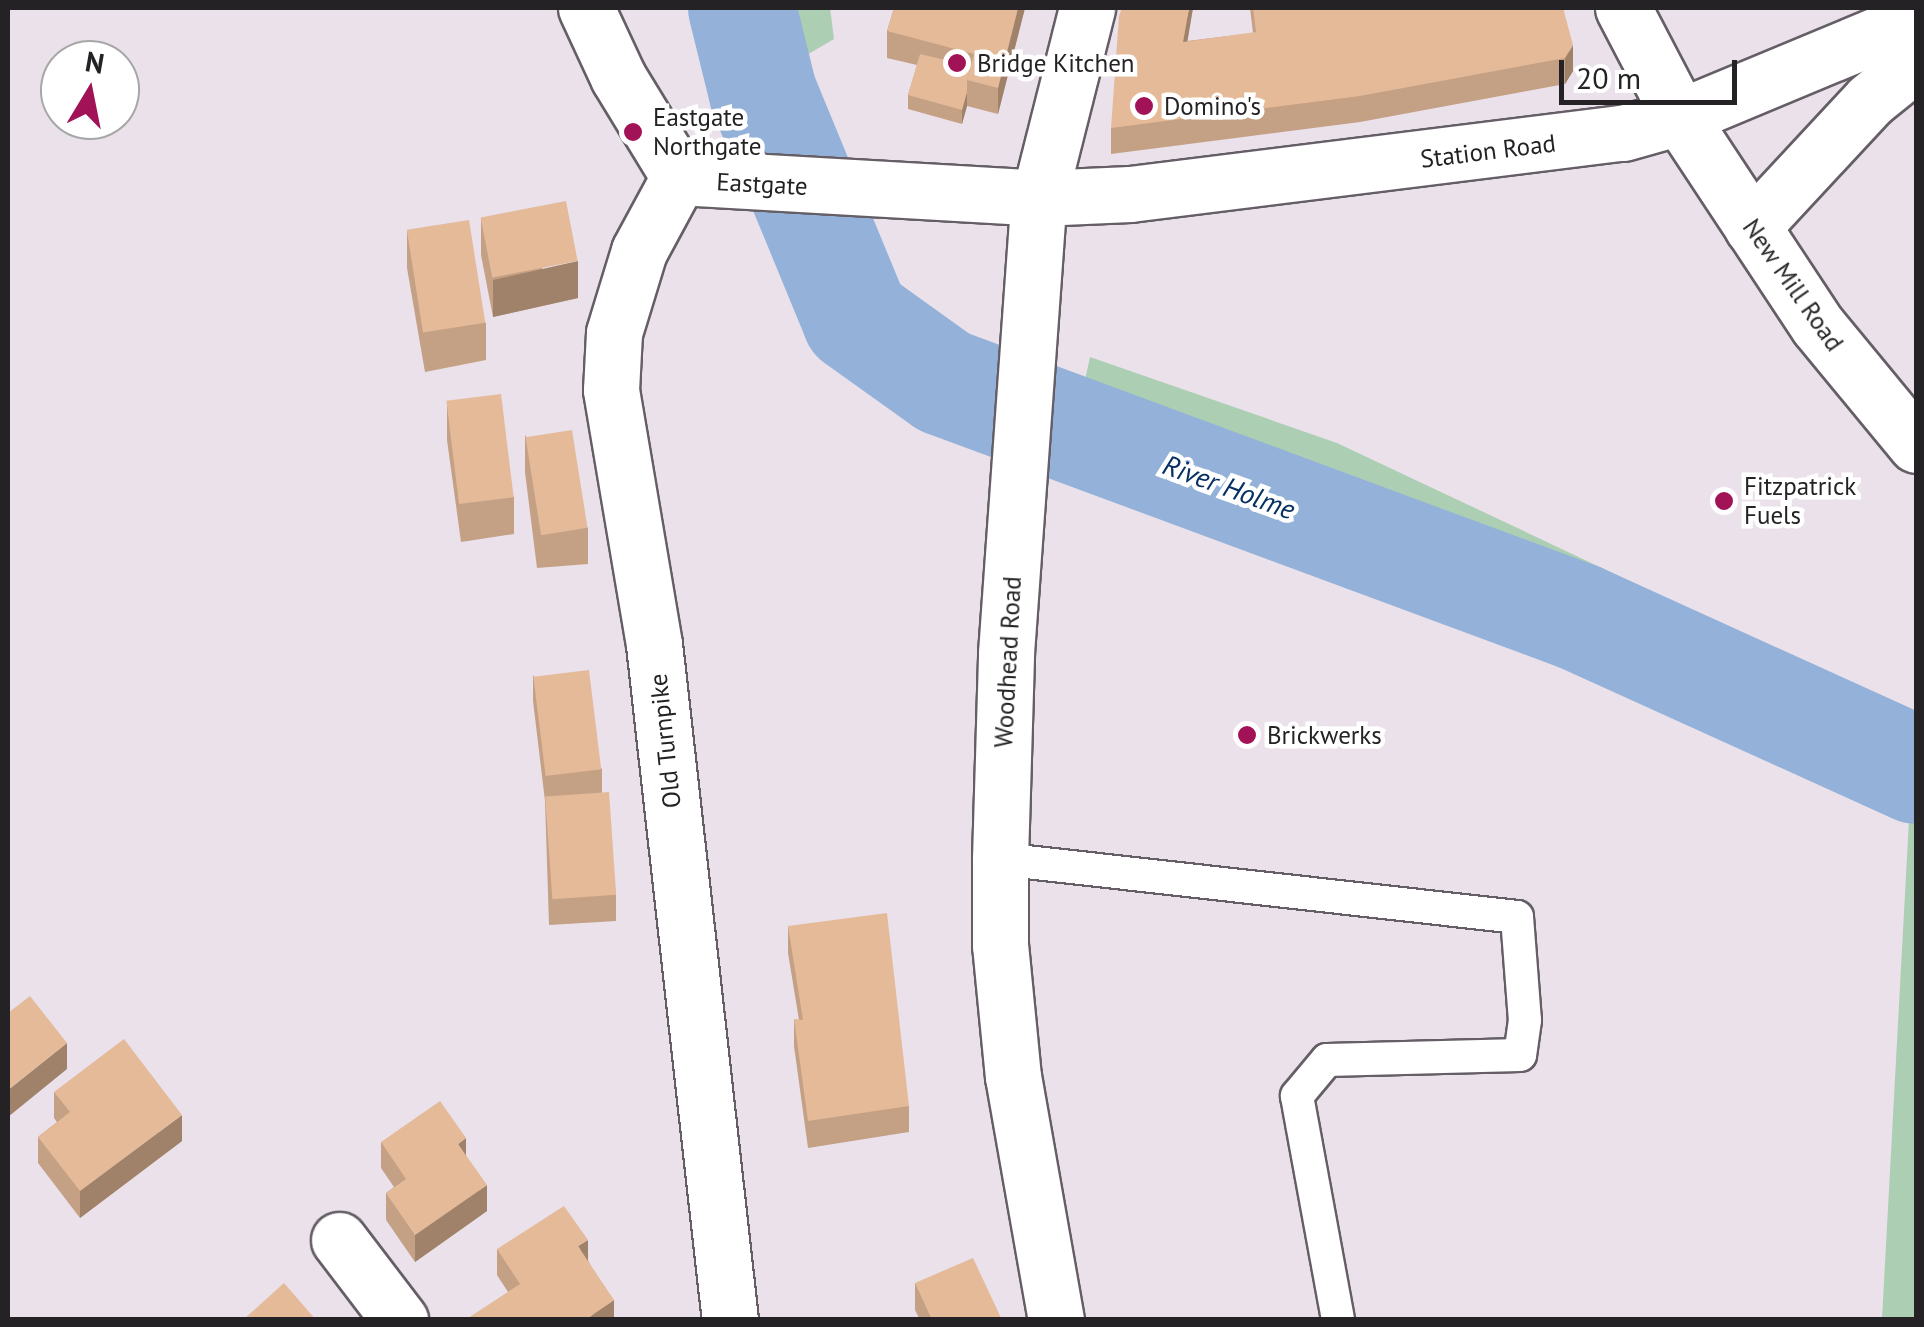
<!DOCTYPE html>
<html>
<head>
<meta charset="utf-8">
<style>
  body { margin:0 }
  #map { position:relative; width:1924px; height:1327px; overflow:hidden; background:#eae1eb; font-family:"PT Sans",sans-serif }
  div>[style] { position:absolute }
  .green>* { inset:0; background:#acceb3 }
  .stream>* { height:18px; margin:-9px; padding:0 9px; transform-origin:9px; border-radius:9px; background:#94b2d9 }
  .river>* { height:108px; margin:-54px; padding:0 54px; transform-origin:54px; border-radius:54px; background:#94b2d9 }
  .roads { filter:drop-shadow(2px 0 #655e66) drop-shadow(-2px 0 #655e66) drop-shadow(0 2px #655e66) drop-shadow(0 -2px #655e66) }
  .service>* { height:32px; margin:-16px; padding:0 16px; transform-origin:16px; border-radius:16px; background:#fff }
  .minor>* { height:55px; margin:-27.5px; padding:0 27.5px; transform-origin:27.5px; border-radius:27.5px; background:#fff }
  .tertiary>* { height:55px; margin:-27.5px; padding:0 27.5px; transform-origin:27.5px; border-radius:27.5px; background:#fff }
  .primary>* { height:55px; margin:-27.5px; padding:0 27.5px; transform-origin:27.5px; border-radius:27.5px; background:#fff }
  .wall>* { inset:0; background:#c4a084 }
  .shaded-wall>* { inset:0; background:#a0826b }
  .building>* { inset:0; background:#e4ba99; transform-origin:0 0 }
  .dots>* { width:28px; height:28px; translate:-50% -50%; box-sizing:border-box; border:5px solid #fff; border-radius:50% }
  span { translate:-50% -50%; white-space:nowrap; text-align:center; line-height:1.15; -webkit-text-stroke:9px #fff; paint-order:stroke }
  .poi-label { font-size:25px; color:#252226 }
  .left { translate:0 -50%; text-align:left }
  .street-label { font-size:25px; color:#252226 }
  .water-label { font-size:28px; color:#073161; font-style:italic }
  .frame { position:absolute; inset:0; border:10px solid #252226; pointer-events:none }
  .north { position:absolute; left:40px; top:40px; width:100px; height:100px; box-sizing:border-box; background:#fff; border:2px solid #a8a7a8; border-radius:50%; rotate:10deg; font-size:28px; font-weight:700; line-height:40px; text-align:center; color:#252226 }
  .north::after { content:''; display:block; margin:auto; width:35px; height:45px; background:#a21256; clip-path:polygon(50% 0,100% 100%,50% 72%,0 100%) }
  .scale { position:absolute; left:1559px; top:60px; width:178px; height:45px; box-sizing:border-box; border:5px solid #252226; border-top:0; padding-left:12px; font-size:30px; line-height:35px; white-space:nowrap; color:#252226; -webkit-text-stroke:8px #fff; paint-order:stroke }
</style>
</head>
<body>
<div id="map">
  <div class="green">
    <div style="clip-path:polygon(700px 8px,830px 8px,834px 39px,723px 104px)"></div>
    <div style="clip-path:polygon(1090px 357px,1337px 443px,1916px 716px,1916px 1319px,1882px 1319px,1909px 820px,1744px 722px,1499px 624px,1065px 472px)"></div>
  </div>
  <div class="stream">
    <div style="left:1897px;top:756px;width:36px;rotate:-58deg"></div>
  </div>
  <div class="river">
    <div style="left:742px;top:8px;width:88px;rotate:76.1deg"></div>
    <div style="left:763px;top:93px;width:244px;rotate:67.6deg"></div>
    <div style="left:856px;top:319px;width:108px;rotate:35.6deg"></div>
    <div style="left:944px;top:382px;width:677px;rotate:20.31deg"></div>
    <div style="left:1579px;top:617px;width:370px;rotate:24.4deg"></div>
  </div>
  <div class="roads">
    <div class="service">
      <div style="left:1000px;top:859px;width:520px;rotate:6.4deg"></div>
      <div style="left:1517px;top:917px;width:103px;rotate:85.6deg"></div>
      <div style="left:1525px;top:1020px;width:35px;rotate:98deg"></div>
      <div style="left:1520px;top:1055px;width:193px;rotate:178.5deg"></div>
      <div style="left:1327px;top:1060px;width:47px;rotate:129.8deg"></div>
      <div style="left:1297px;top:1096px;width:228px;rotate:79.6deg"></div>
    </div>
    <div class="minor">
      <div style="left:339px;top:1240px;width:101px;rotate:52.7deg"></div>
    </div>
    <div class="tertiary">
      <div style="left:586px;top:8px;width:76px;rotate:65.1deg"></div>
      <div style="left:618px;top:77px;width:117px;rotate:58.6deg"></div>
      <div style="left:679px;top:177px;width:361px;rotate:3.3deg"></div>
      <div style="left:1039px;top:198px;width:91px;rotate:-2.5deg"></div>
      <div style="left:1130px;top:194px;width:497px;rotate:-7.1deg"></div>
      <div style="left:1623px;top:133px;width:59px;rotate:-15.7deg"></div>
      <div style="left:1680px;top:117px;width:256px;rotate:-22.6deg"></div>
      <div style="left:679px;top:177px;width:84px;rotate:118.4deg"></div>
      <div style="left:639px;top:251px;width:86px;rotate:107deg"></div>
      <div style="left:614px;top:333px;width:57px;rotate:93deg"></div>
      <div style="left:611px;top:390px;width:258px;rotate:80.4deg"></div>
      <div style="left:654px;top:644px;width:680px;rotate:83.59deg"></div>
      <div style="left:1752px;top:227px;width:173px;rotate:-47.1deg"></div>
      <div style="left:1870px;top:100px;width:59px;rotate:-38.8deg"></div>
    </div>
    <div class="primary">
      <div style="left:1623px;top:8px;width:123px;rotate:62.4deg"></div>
      <div style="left:1680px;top:117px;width:250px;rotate:56.6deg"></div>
      <div style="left:1818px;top:326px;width:154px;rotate:50.5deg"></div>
      <div style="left:1056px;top:1320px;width:247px;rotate:-100deg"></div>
      <div style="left:1013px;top:1077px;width:133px;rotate:-95.6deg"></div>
      <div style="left:1000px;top:945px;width:86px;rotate:-90deg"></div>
      <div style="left:1000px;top:859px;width:206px;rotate:-88.3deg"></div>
      <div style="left:1006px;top:653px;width:456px;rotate:-85.9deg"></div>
      <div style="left:1039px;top:198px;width:196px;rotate:-75.8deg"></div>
    </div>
  </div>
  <div class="wall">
    <div style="clip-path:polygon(894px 8px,1025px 8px,998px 114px,967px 106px,962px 124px,908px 109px,908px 95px,917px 65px,887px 58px,887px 31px)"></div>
    <div style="clip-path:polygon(1193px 8px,1187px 41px,1253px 33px,1250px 8px,1563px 8px,1573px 71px,1565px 84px,1360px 122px,1111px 154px,1111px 128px)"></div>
    <div style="clip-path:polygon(481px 218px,578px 298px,493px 317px,481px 255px)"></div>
    <div style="clip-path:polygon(407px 231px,486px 323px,486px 360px,425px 372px,407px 268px)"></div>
    <div style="clip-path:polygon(447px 403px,514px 497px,514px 534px,461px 542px,447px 440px)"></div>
    <div style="clip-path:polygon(525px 435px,588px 528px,588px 564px,537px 568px,525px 472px)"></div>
    <div style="clip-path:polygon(533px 675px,602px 769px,602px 793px,616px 895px,616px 921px,549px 925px,545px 801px,533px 701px)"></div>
    <div style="clip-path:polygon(788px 926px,909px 1106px,909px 1132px,808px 1148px,794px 1046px,794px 1019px,799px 1020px,788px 953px)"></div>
    <div style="clip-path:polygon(54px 1092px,182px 1141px,80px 1218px,38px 1163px,38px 1137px,57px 1122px,54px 1118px)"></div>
    <div style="clip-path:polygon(381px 1142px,466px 1155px,487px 1211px,415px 1262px,386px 1220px,386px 1193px,394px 1187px,381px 1168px)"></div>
    <div style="clip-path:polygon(497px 1249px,588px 1260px,614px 1320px,508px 1292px,497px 1275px)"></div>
    <div style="clip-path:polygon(915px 1283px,1002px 1320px,920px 1320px,915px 1310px)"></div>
  </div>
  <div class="shaded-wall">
    <div style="clip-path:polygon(1018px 8px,1025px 8px,998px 114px,998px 88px)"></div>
    <div style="clip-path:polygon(1189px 8px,1193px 8px,1183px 68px,1183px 42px)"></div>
    <div style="clip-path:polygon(1573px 45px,1573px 71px,1565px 84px,1565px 58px)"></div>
    <div style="clip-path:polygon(967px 92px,967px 106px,962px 124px,962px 110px)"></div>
    <div style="clip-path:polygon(578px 261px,578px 298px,493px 317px,493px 280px)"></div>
    <div style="clip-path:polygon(67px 1043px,67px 1069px,8px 1117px,8px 1090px)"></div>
    <div style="clip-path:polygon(182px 1115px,182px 1141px,80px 1218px,80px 1191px)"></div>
    <div style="clip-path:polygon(466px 1138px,466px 1164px,458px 1144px)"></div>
    <div style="clip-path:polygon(487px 1185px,487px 1211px,415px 1262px,415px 1235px)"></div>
    <div style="clip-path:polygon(588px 1240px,588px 1266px,578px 1246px)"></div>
    <div style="clip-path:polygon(614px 1300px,614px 1320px,585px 1320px)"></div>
  </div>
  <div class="building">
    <div style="clip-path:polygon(894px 8px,1018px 8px,998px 88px,967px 80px,974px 54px,887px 31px)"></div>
    <div style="clip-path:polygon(1122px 8px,1189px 8px,1183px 42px,1256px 32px,1253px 8px,1563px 8px,1573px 45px,1565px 58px,1360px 96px,1111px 128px,1119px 16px)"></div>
    <div style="clip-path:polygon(920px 54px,971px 66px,967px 80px,967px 92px,962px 110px,908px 95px)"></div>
    <div style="left:566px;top:201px;width:61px;height:87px;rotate:79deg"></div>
    <div style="left:469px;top:220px;width:104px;height:63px;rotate:81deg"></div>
    <div style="left:501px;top:394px;width:104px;height:55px;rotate:83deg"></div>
    <div style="left:572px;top:430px;width:99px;height:47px;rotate:81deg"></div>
    <div style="left:589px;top:670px;width:100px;height:56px;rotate:83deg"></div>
    <div style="left:609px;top:792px;width:103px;height:64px;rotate:86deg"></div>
    <div style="clip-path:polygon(887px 913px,909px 1106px,808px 1121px,794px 1019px,803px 1020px,788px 926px)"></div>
    <div style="clip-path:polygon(30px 996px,67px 1043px,8px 1090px,8px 1013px)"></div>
    <div style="clip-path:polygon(124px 1039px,182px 1115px,80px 1191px,38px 1137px,70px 1112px,54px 1092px)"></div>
    <div style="clip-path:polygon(440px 1101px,466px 1138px,458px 1144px,487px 1185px,415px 1235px,386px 1193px,406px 1179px,381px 1142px)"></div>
    <div style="clip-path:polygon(564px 1206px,588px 1240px,578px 1246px,614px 1300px,585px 1320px,465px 1320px,520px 1284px,497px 1249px)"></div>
    <div style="clip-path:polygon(973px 1258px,1002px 1320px,932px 1320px,915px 1283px)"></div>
    <div style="clip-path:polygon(284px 1283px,316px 1320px,243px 1320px)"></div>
  </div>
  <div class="dots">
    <div style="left:957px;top:63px;background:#a21256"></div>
    <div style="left:1144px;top:106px;background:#a21256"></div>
    <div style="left:633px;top:132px;background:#a21256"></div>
    <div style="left:1724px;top:501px;background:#a21256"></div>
    <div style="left:1247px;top:735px;background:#a21256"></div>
  </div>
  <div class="poi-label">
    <span class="left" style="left:977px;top:63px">Bridge Kitchen</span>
    <span class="left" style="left:1164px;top:106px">Domino's</span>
    <span class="left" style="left:653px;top:132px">Eastgate<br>Northgate</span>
    <span class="left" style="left:1744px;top:501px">Fitzpatrick<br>Fuels</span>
    <span class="left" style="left:1267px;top:735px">Brickwerks</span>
  </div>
  <div class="street-label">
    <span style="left:1488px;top:151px;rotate:-7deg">Station Road</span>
    <span style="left:762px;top:184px;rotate:3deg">Eastgate</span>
    <span style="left:1793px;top:285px;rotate:55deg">New Mill Road</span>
    <span style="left:1008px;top:662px;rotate:-87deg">Woodhead Road</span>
    <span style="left:665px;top:741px;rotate:-96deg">Old Turnpike</span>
  </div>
  <div class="water-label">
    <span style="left:1229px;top:487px;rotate:20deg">River Holme</span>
  </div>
  <div class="frame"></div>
  <div class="north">N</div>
  <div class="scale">20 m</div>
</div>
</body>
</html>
